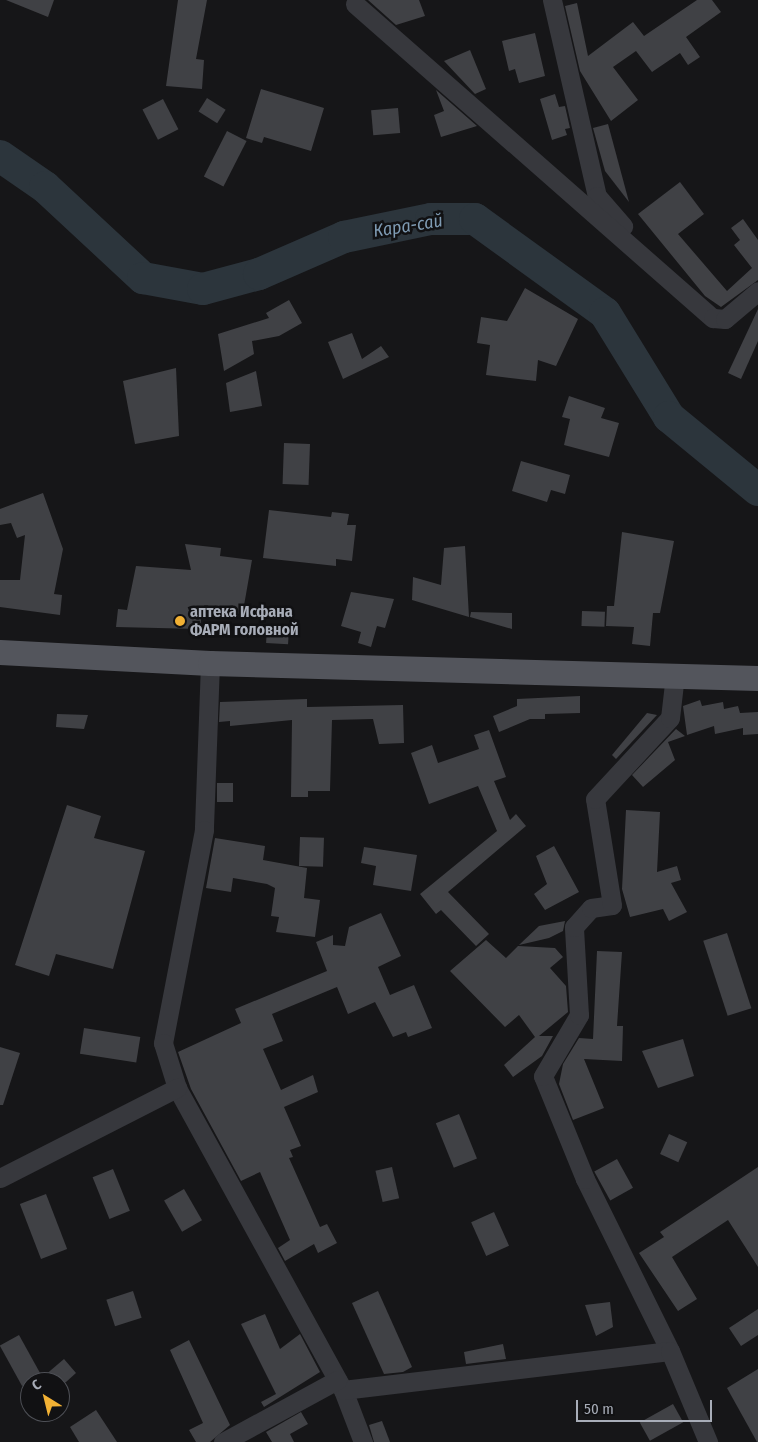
<!DOCTYPE html>
<html>
<head>
<meta charset="utf-8">
<style>
  body { margin:0 }
  #map { position:relative; width:758px; height:1442px; overflow:hidden; background:#161618; font-family:"Fira Sans Condensed",sans-serif }
  div>[style] { position:absolute }
  .river>* { height:32px; margin:-16px; padding:0 16px; transform-origin:16px; border-radius:16px; background:#2c353c }
  .building>* { inset:0; background:#404145; transform-origin:0 0 }
  .minor>* { height:19px; margin:-9.5px; padding:0 9.5px; transform-origin:9.5px; border-radius:9.5px; background:#37383d }
  .major>* { height:25px; margin:-12.5px; padding:0 12.5px; transform-origin:12.5px; border-radius:12.5px; background:#53555c }
  .dots>* { width:14px; height:14px; translate:-50% -50%; box-sizing:border-box; border:2px solid #111113; border-radius:50% }
  span { translate:-50% -50%; white-space:nowrap; text-align:center; line-height:1.15; -webkit-text-stroke:5px #111113; paint-order:stroke }
  .poi-label { font-size:16px; color:#a8adb8; font-weight:700 }
  .left { translate:0 -50%; text-align:left }
  .water-label { font-size:18px; color:#7f9bb3; font-style:italic }
  .north { position:absolute; left:20px; top:1372px; width:50px; height:50px; box-sizing:border-box; background:#111113; border:1px solid #4d4f55; border-radius:50%; rotate:324deg; font-size:14px; font-weight:700; line-height:20px; text-align:center; color:#a8adb8 }
  .north::after { content:''; display:block; margin:auto; width:18px; height:22px; background:#f2b134; clip-path:polygon(50% 0,100% 100%,50% 72%,0 100%) }
  .scale { position:absolute; left:576px; top:1400px; width:136px; height:22px; box-sizing:border-box; border:2px solid #a8adb8; border-top:0; padding-left:6px; font-size:15px; line-height:18px; white-space:nowrap; color:#a8adb8; -webkit-text-stroke:4px #111113; paint-order:stroke }
</style>
</head>
<body>
<div id="map">
  <div class="river">
    <div style="left:0;top:156px;width:55px;rotate:34.6deg"></div>
    <div style="left:45px;top:187px;width:134px;rotate:42.9deg"></div>
    <div style="left:143px;top:278px;width:61px;rotate:10.4deg"></div>
    <div style="left:203px;top:289px;width:58px;rotate:-15deg"></div>
    <div style="left:259px;top:274px;width:93px;rotate:-23.5deg"></div>
    <div style="left:344px;top:237px;width:89px;rotate:-11.7deg"></div>
    <div style="left:431px;top:219px;width:44px"></div>
    <div style="left:475px;top:219px;width:160px;rotate:35.9deg"></div>
    <div style="left:605px;top:313px;width:122px;rotate:58.4deg"></div>
    <div style="left:669px;top:417px;width:115px;rotate:39.4deg"></div>
  </div>
  <div class="building">
    <div style="clip-path:polygon(6px 0,54px 0,48px 17px)"></div>
    <div style="clip-path:polygon(178px 0,207px 0,196px 59px,204px 60px,202px 89px,166px 86px)"></div>
    <div style="clip-path:polygon(368px 0,419px 0,425px 16px,396px 25px)"></div>
    <div style="clip-path:polygon(697px 0,712px 0,721px 12px,686px 37px,700px 57px,688px 65px,680px 53px,652px 72px,636px 51px,613px 67px,638px 100px,611px 121px,580px 71px,565px 6px,577px 3px,588px 56px,633px 22px,644px 36px)"></div>
    <div style="clip-path:polygon(535px 33px,545px 76px,519px 83px,515px 69px,509px 71px,502px 41px)"></div>
    <div style="clip-path:polygon(470px 50px,486px 89px,475px 94px,444px 61px)"></div>
    <div style="clip-path:polygon(261px 89px,324px 108px,311px 151px,264px 137px,262px 143px,246px 138px)"></div>
    <div style="clip-path:polygon(436px 90px,477px 126px,441px 137px,434px 115px,444px 111px)"></div>
    <div style="clip-path:polygon(555px 94px,559px 107px,565px 106px,570px 128px,565px 129px,567px 135px,552px 140px,540px 99px)"></div>
    <div style="left:207px;top:98px;width:22px;height:16px;rotate:32deg"></div>
    <div style="left:163px;top:99px;width:34px;height:23px;rotate:63deg"></div>
    <div style="left:398px;top:108px;width:25px;height:27px;rotate:85deg"></div>
    <div style="clip-path:polygon(608px 124px,629px 202px,605px 171px,593px 128px)"></div>
    <div style="left:227px;top:131px;width:22px;height:51px;rotate:27deg"></div>
    <div style="clip-path:polygon(680px 182px,704px 214px,678px 234px,727px 291px,752px 268px,734px 245px,740px 240px,731px 228px,743px 219px,758px 240px,758px 280px,721px 307px,705px 296px,638px 214px)"></div>
    <div style="clip-path:polygon(525px 288px,578px 319px,556px 366px,538px 360px,536px 381px,486px 375px,490px 345px,477px 343px,481px 317px,507px 321px)"></div>
    <div style="clip-path:polygon(289px 300px,302px 323px,279px 336px,252px 341px,254px 354px,224px 371px,218px 334px,269px 318px,266px 313px)"></div>
    <div style="clip-path:polygon(758px 309px,758px 341px,741px 379px,728px 373px)"></div>
    <div style="clip-path:polygon(352px 333px,362px 359px,381px 346px,389px 357px,343px 379px,328px 342px)"></div>
    <div style="clip-path:polygon(176px 368px,179px 436px,135px 444px,123px 381px)"></div>
    <div style="clip-path:polygon(256px 371px,262px 406px,230px 412px,226px 383px)"></div>
    <div style="clip-path:polygon(569px 396px,605px 408px,601px 418px,619px 423px,609px 457px,564px 445px,570px 419px,562px 417px)"></div>
    <div style="left:284px;top:443px;width:26px;height:41px;rotate:2deg"></div>
    <div style="clip-path:polygon(521px 461px,570px 475px,565px 494px,551px 490px,547px 502px,512px 491px)"></div>
    <div style="clip-path:polygon(43px 493px,63px 549px,54px 594px,62px 595px,60px 615px,0 607px,0 580px,20px 580px,25px 535px,17px 538px,11px 523px,0 525px,0 509px)"></div>
    <div style="clip-path:polygon(269px 510px,331px 517px,332px 512px,349px 514px,347px 525px,356px 525px,352px 561px,336px 559px,336px 566px,263px 558px)"></div>
    <div style="clip-path:polygon(622px 532px,674px 541px,660px 613px,653px 613px,650px 646px,632px 644px,634px 627px,606px 626px,607px 606px,614px 606px)"></div>
    <div style="clip-path:polygon(185px 544px,221px 548px,220px 556px,252px 560px,242px 617px,202px 610px,200px 629px,116px 627px,118px 609px,127px 610px,136px 566px,191px 570px)"></div>
    <div style="clip-path:polygon(465px 546px,469px 617px,412px 600px,413px 577px,441px 585px,444px 548px)"></div>
    <div style="clip-path:polygon(351px 592px,394px 599px,385px 628px,377px 626px,371px 647px,358px 643px,361px 632px,341px 626px)"></div>
    <div style="left:582px;top:611px;width:23px;height:15px;rotate:2deg"></div>
    <div style="clip-path:polygon(471px 612px,512px 613px,512px 629px,470px 617px)"></div>
    <div style="left:267px;top:626px;width:22px;height:17px;rotate:3deg"></div>
    <div style="clip-path:polygon(580px 696px,580px 713px,545px 714px,545px 719px,530px 719px,499px 732px,493px 716px,517px 706px,517px 699px)"></div>
    <div style="clip-path:polygon(307px 699px,307px 707px,403px 705px,404px 743px,379px 744px,373px 719px,332px 720px,330px 791px,308px 791px,308px 797px,291px 797px,292px 720px,230px 726px,230px 721px,219px 722px,220px 702px)"></div>
    <div style="clip-path:polygon(700px 700px,702px 706px,723px 702px,724px 709px,738px 706px,740px 713px,758px 712px,758px 734px,743px 735px,743px 728px,715px 734px,714px 726px,687px 735px,683px 706px)"></div>
    <div style="clip-path:polygon(647px 713px,657px 715px,616px 759px,612px 755px)"></div>
    <div style="clip-path:polygon(57px 714px,88px 715px,84px 729px,56px 727px)"></div>
    <div style="clip-path:polygon(676px 729px,685px 736px,668px 742px,675px 760px,643px 787px,632px 775px)"></div>
    <div style="clip-path:polygon(489px 730px,506px 777px,494px 781px,510px 820px,516px 814px,526px 826px,448px 892px,489px 934px,476px 946px,441px 910px,436px 914px,420px 894px,497px 831px,478px 786px,429px 804px,411px 753px,432px 745px,438px 763px,479px 749px,474px 735px)"></div>
    <div style="left:217px;top:783px;width:16px;height:19px"></div>
    <div style="clip-path:polygon(67px 805px,101px 816px,94px 838px,145px 851px,113px 969px,56px 954px,49px 976px,15px 965px)"></div>
    <div style="clip-path:polygon(626px 810px,660px 812px,657px 872px,677px 866px,681px 880px,671px 883px,687px 912px,669px 921px,663px 909px,630px 917px,622px 889px)"></div>
    <div style="left:300px;top:837px;width:24px;height:29px;rotate:2deg"></div>
    <div style="clip-path:polygon(215px 838px,265px 846px,263px 860px,307px 868px,304px 898px,320px 900px,315px 937px,276px 932px,279px 917px,271px 916px,275px 888px,267px 884px,233px 878px,231px 892px,206px 888px)"></div>
    <div style="clip-path:polygon(554px 846px,579px 892px,545px 910px,534px 894px,547px 884px,536px 856px)"></div>
    <div style="clip-path:polygon(364px 847px,417px 855px,411px 891px,373px 885px,376px 866px,361px 863px)"></div>
    <div style="clip-path:polygon(381px 913px,401px 956px,378px 967px,390px 995px,414px 985px,432px 1028px,408px 1037px,406px 1032px,393px 1037px,375px 1002px,348px 1014px,337px 987px,272px 1014px,283px 1041px,263px 1049px,281px 1090px,313px 1075px,318px 1092px,284px 1107px,301px 1146px,290px 1150px,293px 1157px,289px 1158px,320px 1227px,327px 1224px,337px 1243px,318px 1253px,314px 1244px,285px 1261px,278px 1248px,290px 1240px,260px 1172px,241px 1181px,191px 1089px,178px 1052px,241px 1023px,235px 1009px,327px 971px,316px 942px,333px 935px,333px 945px,345px 946px,349px 927px)"></div>
    <div style="clip-path:polygon(565px 921px,563px 931px,549px 938px,519px 945px,539px 926px)"></div>
    <div style="left:727px;top:933px;width:79px;height:25px;rotate:72deg"></div>
    <div style="clip-path:polygon(486px 940px,506px 958px,518px 946px,555px 948px,563px 957px,550px 968px,566px 986px,568px 1012px,539px 1036px,553px 1036px,542px 1056px,513px 1077px,504px 1065px,535px 1037px,519px 1015px,505px 1027px,450px 971px)"></div>
    <div style="clip-path:polygon(597px 951px,622px 952px,617px 1026px,623px 1026px,622px 1061px,584px 1059px,604px 1108px,573px 1120px,559px 1084px,563px 1064px,579px 1038px,593px 1039px)"></div>
    <div style="left:84px;top:1028px;width:57px;height:26px;rotate:9deg"></div>
    <div style="clip-path:polygon(683px 1039px,694px 1076px,658px 1088px,642px 1051px)"></div>
    <div style="clip-path:polygon(0 1047px,20px 1053px,3px 1105px,0 1105px)"></div>
    <div style="left:459px;top:1114px;width:48px;height:25px;rotate:68deg"></div>
    <div style="left:669px;top:1134px;width:20px;height:22px;rotate:24deg"></div>
    <div style="left:617px;top:1159px;width:33px;height:26px;rotate:61deg"></div>
    <div style="left:392px;top:1167px;width:32px;height:17px;rotate:77deg"></div>
    <div style="clip-path:polygon(758px 1167px,758px 1267px,728px 1220px,672px 1257px,697px 1299px,678px 1311px,639px 1253px,664px 1237px,660px 1232px)"></div>
    <div style="left:113px;top:1169px;width:45px;height:22px;rotate:68deg"></div>
    <div style="left:184px;top:1189px;width:36px;height:23px;rotate:60deg"></div>
    <div style="left:46px;top:1194px;width:59px;height:28px;rotate:69deg"></div>
    <div style="left:494px;top:1212px;width:37px;height:25px;rotate:66deg"></div>
    <div style="left:133px;top:1291px;width:28px;height:28px;rotate:72deg"></div>
    <div style="clip-path:polygon(378px 1291px,412px 1367px,403px 1372px,384px 1374px,352px 1303px)"></div>
    <div style="clip-path:polygon(610px 1302px,613px 1327px,596px 1336px,585px 1305px)"></div>
    <div style="clip-path:polygon(758px 1309px,758px 1335px,741px 1346px,729px 1328px)"></div>
    <div style="clip-path:polygon(265px 1314px,280px 1349px,300px 1334px,320px 1372px,264px 1407px,261px 1402px,276px 1394px,241px 1324px)"></div>
    <div style="left:19px;top:1335px;width:46px;height:22px;rotate:61deg"></div>
    <div style="clip-path:polygon(189px 1340px,230px 1425px,210px 1442px,196px 1442px,189px 1430px,203px 1423px,170px 1350px)"></div>
    <div style="clip-path:polygon(503px 1344px,506px 1359px,466px 1364px,464px 1352px)"></div>
    <div style="clip-path:polygon(64px 1359px,76px 1373px,66px 1382px,37px 1382px)"></div>
    <div style="clip-path:polygon(758px 1369px,758px 1442px,757px 1442px,727px 1388px)"></div>
    <div style="left:673px;top:1404px;width:21px;height:38px;rotate:61deg"></div>
    <div style="clip-path:polygon(96px 1410px,117px 1442px,79px 1442px,70px 1427px)"></div>
    <div style="clip-path:polygon(301px 1412px,308px 1424px,290px 1434px,294px 1442px,272px 1442px,266px 1432px)"></div>
    <div style="clip-path:polygon(382px 1421px,390px 1442px,374px 1442px,369px 1425px)"></div>
  </div>
  <div class="minor">
    <div style="left:552px;top:0;width:201px;rotate:77.1deg"></div>
    <div style="left:597px;top:196px;width:40px;rotate:49deg"></div>
    <div style="left:355px;top:4px;width:476px;rotate:41.3deg"></div>
    <div style="left:713px;top:318px;width:12px;rotate:5deg"></div>
    <div style="left:725px;top:319px;width:43px;rotate:-40.3deg"></div>
    <div style="left:210px;top:663px;width:167px;rotate:92.1deg"></div>
    <div style="left:204px;top:830px;width:217px;rotate:100.9deg"></div>
    <div style="left:163px;top:1043px;width:47px;rotate:72.7deg"></div>
    <div style="left:177px;top:1088px;width:345px;rotate:61.2deg"></div>
    <div style="left:343px;top:1390px;width:56px;rotate:69deg"></div>
    <div style="left:0;top:1178px;width:199px;rotate:-27deg"></div>
    <div style="left:670px;top:1351px;width:192px;rotate:-116.3deg"></div>
    <div style="left:585px;top:1179px;width:111px;rotate:-112.2deg"></div>
    <div style="left:543px;top:1076px;width:71px;rotate:-59.5deg"></div>
    <div style="left:579px;top:1015px;width:88px;rotate:-93.3deg"></div>
    <div style="left:574px;top:927px;width:25px;rotate:-48deg"></div>
    <div style="left:591px;top:908px;width:21px;rotate:-8deg"></div>
    <div style="left:612px;top:905px;width:107px;rotate:-99.1deg"></div>
    <div style="left:595px;top:799px;width:110px;rotate:-47.2deg"></div>
    <div style="left:670px;top:718px;width:43px;rotate:-83.4deg"></div>
    <div style="left:343px;top:1390px;width:329px;rotate:-6.8deg"></div>
    <div style="left:670px;top:1351px;width:99px;rotate:67.3deg"></div>
    <div style="left:223px;top:1442px;width:130px;rotate:-28.5deg"></div>
  </div>
  <div class="major">
    <div style="left:0;top:652px;width:210px;rotate:3deg"></div>
    <div style="left:210px;top:663px;width:548px;rotate:1.57deg"></div>
  </div>
  <div class="dots">
    <div style="left:180px;top:621px;background:#f2b134"></div>
  </div>
  <div class="poi-label">
    <span class="left" style="left:190px;top:621px">аптека Исфана<br>ФАРМ головной</span>
  </div>
  <div class="water-label">
    <span style="left:408px;top:226px;rotate:-9deg">Кара-сай</span>
  </div>
  <div class="north">С</div>
  <div class="scale">50 m</div>
</div>
</body>
</html>
